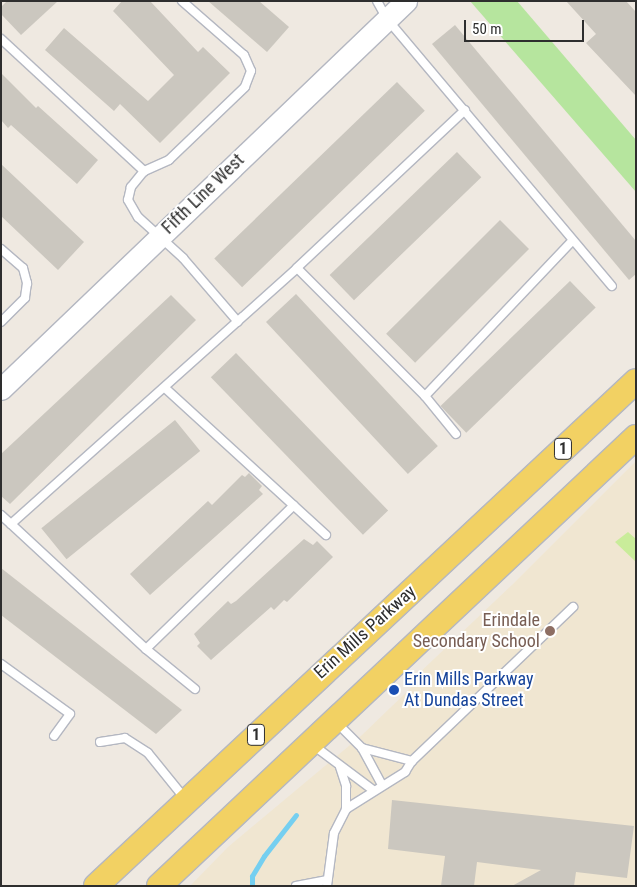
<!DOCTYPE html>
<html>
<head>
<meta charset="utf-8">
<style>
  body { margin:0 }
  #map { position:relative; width:637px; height:887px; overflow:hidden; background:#efe9e1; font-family:"Roboto Condensed",sans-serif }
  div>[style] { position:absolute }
  .education>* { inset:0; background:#f0e6d1 }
  .green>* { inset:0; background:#b6e59e }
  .pitch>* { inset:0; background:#c9ec9a }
  .stream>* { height:5px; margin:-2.5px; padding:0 2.5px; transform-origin:2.5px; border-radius:2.5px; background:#75cff0 }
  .building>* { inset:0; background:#cbc7bf; transform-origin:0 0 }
  .roads { filter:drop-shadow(1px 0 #b4b7c1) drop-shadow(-1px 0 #b4b7c1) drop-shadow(0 1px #b4b7c1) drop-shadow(0 -1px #b4b7c1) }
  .lane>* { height:8px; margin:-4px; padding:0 4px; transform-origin:4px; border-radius:4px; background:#fff }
  .secondary>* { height:21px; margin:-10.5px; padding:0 10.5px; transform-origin:10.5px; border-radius:10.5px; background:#fff }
  .primary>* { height:24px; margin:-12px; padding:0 12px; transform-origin:12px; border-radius:12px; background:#f2d163 }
  .dots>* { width:14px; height:14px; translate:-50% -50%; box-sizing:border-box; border:2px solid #fff; border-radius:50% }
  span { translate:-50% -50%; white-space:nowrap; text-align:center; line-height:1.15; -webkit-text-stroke:4px #fff; paint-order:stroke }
  .shield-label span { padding:1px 4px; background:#fff; border:1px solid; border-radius:4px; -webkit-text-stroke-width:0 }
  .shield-label { font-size:16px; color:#2e2e2e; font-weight:700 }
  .street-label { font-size:18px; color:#2e2e2e }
  .education-label { font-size:18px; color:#785e54 }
  .right { translate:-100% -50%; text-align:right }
  .transit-label { font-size:18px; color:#164399 }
  .left { translate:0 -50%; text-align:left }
  .frame { position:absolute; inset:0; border:2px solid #2e2e2e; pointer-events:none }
  .scale { position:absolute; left:464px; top:20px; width:120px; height:22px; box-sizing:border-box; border:2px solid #2e2e2e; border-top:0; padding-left:6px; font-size:15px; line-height:18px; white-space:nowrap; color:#2e2e2e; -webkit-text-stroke:4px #fff; paint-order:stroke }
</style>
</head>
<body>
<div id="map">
  <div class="education">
    <div style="clip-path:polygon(636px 461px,636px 886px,190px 886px,228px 847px,362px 735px,418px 681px,415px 677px,513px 584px)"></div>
  </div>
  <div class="green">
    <div style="clip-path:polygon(470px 1px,517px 1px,636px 140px,636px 192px)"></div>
  </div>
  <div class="pitch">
    <div style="clip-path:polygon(628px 532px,636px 539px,636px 562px,615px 542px)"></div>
  </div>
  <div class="stream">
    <div style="left:252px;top:886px;width:10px;rotate:-90deg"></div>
    <div style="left:252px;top:876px;width:23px;rotate:-59deg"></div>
    <div style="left:264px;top:856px;width:52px;rotate:-52deg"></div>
  </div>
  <div class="building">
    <div style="clip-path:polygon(7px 1px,58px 1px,21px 35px,1px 14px,1px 7px)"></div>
    <div style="clip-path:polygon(122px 1px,150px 1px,198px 52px,203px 47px,230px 73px,160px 143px,120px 104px,114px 111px,45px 50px,64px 28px,148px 101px,174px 75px,113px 11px)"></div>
    <div style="clip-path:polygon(208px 1px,259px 1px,289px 27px,267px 52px)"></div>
    <div style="clip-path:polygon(566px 1px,626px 1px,636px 12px,636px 96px,586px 43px,596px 34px)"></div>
    <div style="clip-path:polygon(455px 25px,636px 241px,636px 274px,629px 280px,432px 44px)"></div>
    <div style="clip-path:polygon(1px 73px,36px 108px,38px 106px,98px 160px,77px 184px,11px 125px,8px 128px,1px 120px)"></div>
    <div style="left:397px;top:82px;width:40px;height:254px;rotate:46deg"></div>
    <div style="left:457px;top:152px;width:35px;height:177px;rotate:46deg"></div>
    <div style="clip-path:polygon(1px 164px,84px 242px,58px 270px,1px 216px)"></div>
    <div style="left:500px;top:220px;width:41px;height:161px;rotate:45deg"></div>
    <div style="left:570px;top:281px;width:37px;height:180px;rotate:46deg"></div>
    <div style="left:296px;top:294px;width:208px;height:41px;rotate:47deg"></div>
    <div style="clip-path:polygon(171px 295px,196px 320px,10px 504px,1px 496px,1px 454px)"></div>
    <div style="left:236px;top:353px;width:219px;height:35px;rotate:46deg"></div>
    <div style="left:175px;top:420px;width:40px;height:172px;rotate:51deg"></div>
    <div style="clip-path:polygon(249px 473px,262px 486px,259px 490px,263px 494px,150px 595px,130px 574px,208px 501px,212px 505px,242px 475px,245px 477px)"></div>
    <div style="clip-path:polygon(304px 539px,313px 545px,317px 541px,333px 557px,287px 602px,284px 600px,274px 610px,271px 607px,211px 660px,197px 646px,200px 643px,194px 634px,228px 601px,231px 604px,236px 601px)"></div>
    <div style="clip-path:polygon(1px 568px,182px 710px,156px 734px,1px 615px)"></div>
    <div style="clip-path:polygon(392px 800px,634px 826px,627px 878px,576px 872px,574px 886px,512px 886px,541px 870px,477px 862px,474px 886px,441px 886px,445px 856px,388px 849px)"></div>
  </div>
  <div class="roads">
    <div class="lane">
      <div style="left:182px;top:1px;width:82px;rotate:41.1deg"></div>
      <div style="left:244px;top:55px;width:17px;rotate:66deg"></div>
      <div style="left:251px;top:71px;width:17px;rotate:111deg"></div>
      <div style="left:245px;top:87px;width:105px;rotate:136.2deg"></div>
      <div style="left:169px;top:160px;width:27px;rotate:156deg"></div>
      <div style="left:144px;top:171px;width:21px;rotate:129deg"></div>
      <div style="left:131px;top:187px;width:13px;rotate:103deg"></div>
      <div style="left:128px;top:200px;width:20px;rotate:60deg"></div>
      <div style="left:138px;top:217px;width:61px;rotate:42.3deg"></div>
      <div style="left:183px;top:258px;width:84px;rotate:49.3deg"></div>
      <div style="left:377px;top:1px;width:21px;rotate:61deg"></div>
      <div style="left:387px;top:19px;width:349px;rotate:49.9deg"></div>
      <div style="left:1px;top:39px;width:195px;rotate:42.7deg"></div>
      <div style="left:465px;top:110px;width:231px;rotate:136.8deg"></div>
      <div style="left:297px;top:268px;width:181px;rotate:45deg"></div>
      <div style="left:425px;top:396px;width:214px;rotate:-46.5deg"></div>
      <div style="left:1px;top:249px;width:29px;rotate:41deg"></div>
      <div style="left:23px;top:268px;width:16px;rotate:75deg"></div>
      <div style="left:27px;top:283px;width:15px;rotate:98deg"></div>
      <div style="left:25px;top:298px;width:34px;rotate:135deg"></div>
      <div style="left:165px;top:388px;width:218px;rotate:42.4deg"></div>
      <div style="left:425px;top:396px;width:49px;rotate:50.8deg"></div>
      <div style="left:1px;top:515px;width:13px;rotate:42deg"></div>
      <div style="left:146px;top:649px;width:206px;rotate:-44.2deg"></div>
      <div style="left:1px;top:664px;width:85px;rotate:35.9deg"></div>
      <div style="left:70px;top:714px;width:27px;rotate:126deg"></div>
      <div style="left:195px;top:689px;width:63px;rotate:-140.8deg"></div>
      <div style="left:146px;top:649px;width:184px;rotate:-137.2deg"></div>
      <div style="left:11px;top:524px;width:384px;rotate:-41.8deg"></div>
      <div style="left:337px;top:723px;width:35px;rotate:45deg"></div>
      <div style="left:362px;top:748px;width:42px;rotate:61.6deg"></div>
      <div style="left:100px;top:742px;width:25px;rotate:-9deg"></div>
      <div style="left:125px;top:738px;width:27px;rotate:33deg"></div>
      <div style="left:148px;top:753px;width:60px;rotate:51deg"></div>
      <div style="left:313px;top:745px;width:75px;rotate:36.9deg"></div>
      <div style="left:362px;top:748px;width:52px;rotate:14.6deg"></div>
      <div style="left:340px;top:767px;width:20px;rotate:72deg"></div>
      <div style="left:346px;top:786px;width:23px;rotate:90deg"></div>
      <div style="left:296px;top:886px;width:32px;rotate:-11deg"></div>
      <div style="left:327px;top:886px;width:53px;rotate:-82.5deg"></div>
      <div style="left:334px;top:833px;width:27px;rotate:-63deg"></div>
      <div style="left:346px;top:809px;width:70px;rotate:-32.1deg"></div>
      <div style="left:405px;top:772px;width:13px;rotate:-58deg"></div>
      <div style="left:412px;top:761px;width:223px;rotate:-43.7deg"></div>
    </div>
    <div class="secondary">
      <div style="left:1px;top:389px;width:561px;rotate:-43.77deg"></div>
    </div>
    <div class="primary">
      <div style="left:96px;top:886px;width:739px;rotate:-43.08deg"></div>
      <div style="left:159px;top:886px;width:655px;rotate:-43.27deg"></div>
    </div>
  </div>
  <div class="dots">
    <div style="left:550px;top:631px;background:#8d6e63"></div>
    <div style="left:394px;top:690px;background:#1a4fb4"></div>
  </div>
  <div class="shield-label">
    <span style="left:563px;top:449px">1</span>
    <span style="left:256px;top:735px">1</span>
  </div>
  <div class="street-label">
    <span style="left:203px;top:194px;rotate:-44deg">Fifth Line West</span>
    <span style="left:365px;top:632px;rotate:-42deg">Erin Mills Parkway</span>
  </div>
  <div class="education-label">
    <span class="right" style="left:540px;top:631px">Erindale<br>Secondary School</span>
  </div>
  <div class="transit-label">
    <span class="left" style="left:404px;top:690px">Erin Mills Parkway<br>At Dundas Street</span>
  </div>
  <div class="frame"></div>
  <div class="scale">50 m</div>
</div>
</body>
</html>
